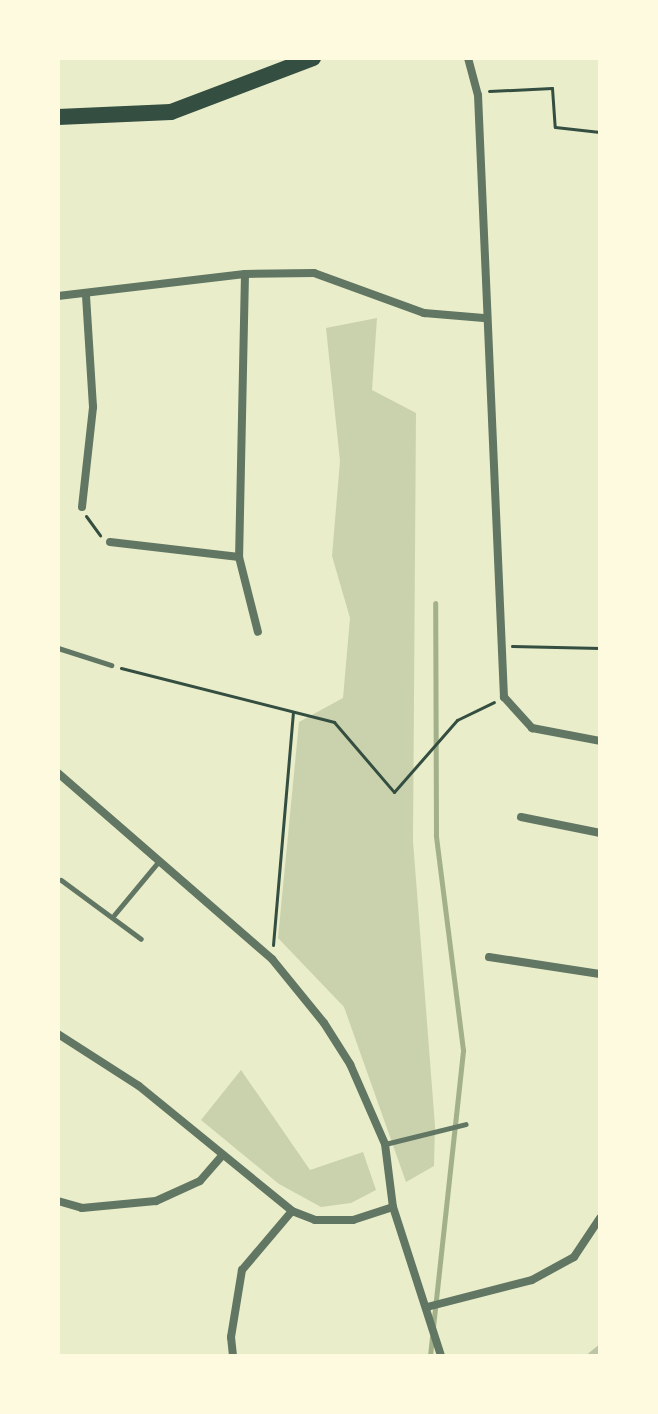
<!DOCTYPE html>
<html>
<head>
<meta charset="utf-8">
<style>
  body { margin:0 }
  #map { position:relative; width:658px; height:1414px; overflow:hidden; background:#e9edc9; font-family:Poppins,sans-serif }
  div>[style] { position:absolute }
  .green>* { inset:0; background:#cad2ad }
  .stream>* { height:5px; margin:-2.5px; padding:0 2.5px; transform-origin:2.5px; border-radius:2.5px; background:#a3b18a }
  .building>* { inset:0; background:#bcc5a7 }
  .path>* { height:3px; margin:-1.5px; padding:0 1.5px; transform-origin:1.5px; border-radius:1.5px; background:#344e41 }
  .service>* { height:5px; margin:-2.5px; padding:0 2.5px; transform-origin:2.5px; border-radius:2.5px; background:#617663 }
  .minor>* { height:8px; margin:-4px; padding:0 4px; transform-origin:4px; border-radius:4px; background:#617663 }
  .trunk>* { height:16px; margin:-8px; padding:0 8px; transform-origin:8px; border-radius:8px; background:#344e41 }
  span { translate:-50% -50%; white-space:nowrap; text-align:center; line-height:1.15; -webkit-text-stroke:8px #fefae0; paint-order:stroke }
  .frame { position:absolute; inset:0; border:60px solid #fefae0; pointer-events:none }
</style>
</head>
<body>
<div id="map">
  <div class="green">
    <div style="clip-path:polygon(377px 318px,372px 390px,416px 413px,413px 841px,435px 1126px,434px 1166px,406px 1182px,344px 1007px,278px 938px,299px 722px,343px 698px,350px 618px,332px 556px,340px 461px,326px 328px)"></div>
    <div style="clip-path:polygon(241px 1070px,310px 1170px,363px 1152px,376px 1190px,351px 1203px,321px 1207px,279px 1184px,201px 1120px)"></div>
  </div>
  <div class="stream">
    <div style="left:433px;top:1327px;width:279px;rotate:-83.8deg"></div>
    <div style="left:463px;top:1050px;width:217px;rotate:-97.2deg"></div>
    <div style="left:436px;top:835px;width:232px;rotate:-90.2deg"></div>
    <div style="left:430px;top:1356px;width:19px;rotate:-84deg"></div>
  </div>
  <div class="building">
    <div style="clip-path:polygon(600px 1344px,600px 1356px,585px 1356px)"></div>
  </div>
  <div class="path">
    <div style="left:489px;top:91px;width:63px;rotate:-2.7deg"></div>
    <div style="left:552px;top:88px;width:39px;rotate:86deg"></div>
    <div style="left:555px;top:127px;width:45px;rotate:6.3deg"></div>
    <div style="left:86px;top:516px;width:24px;rotate:54deg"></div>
    <div style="left:512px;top:646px;width:88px;rotate:1.3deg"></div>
    <div style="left:121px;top:668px;width:220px;rotate:14.2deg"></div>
    <div style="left:334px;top:722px;width:92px;rotate:49.4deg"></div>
    <div style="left:394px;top:792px;width:96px;rotate:-48.8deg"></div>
    <div style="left:457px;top:720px;width:41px;rotate:-25.9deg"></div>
    <div style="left:273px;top:945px;width:233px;rotate:-85.1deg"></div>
  </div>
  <div class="service">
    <div style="left:58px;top:648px;width:56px;rotate:17.8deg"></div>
    <div style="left:61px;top:880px;width:99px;rotate:36.4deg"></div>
    <div style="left:114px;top:915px;width:70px;rotate:-50.2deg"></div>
    <div style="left:385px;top:1144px;width:83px;rotate:-13.9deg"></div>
  </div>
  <div class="minor">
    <div style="left:468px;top:58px;width:38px;rotate:75deg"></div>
    <div style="left:478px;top:95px;width:603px;rotate:87.53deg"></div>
    <div style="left:504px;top:697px;width:42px;rotate:47.9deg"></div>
    <div style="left:532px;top:728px;width:69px;rotate:10.8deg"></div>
    <div style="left:245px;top:274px;width:283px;rotate:91.2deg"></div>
    <div style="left:239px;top:557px;width:77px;rotate:75.8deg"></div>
    <div style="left:58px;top:296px;width:188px;rotate:-6.7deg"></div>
    <div style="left:245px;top:274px;width:69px;rotate:-0.8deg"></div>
    <div style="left:314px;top:273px;width:117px;rotate:20deg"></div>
    <div style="left:424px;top:313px;width:60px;rotate:4.8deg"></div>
    <div style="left:82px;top:507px;width:101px;rotate:-83.7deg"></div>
    <div style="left:93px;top:407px;width:112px;rotate:-93.6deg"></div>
    <div style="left:110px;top:542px;width:130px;rotate:6.6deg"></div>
    <div style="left:58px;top:773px;width:284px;rotate:41deg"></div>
    <div style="left:272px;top:959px;width:82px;rotate:50.9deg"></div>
    <div style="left:324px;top:1023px;width:49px;rotate:57.6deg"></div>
    <div style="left:350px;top:1064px;width:87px;rotate:66.4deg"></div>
    <div style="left:385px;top:1144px;width:64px;rotate:82.8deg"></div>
    <div style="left:393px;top:1207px;width:157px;rotate:72.1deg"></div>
    <div style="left:521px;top:817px;width:81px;rotate:11.4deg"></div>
    <div style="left:489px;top:957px;width:112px;rotate:8.7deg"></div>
    <div style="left:58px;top:1034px;width:96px;rotate:32.7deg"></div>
    <div style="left:139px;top:1086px;width:198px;rotate:39.2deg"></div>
    <div style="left:292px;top:1211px;width:25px;rotate:21deg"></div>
    <div style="left:315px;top:1220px;width:38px"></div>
    <div style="left:353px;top:1220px;width:42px;rotate:-18deg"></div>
    <div style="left:58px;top:1201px;width:25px;rotate:16deg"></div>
    <div style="left:82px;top:1208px;width:74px;rotate:-5.4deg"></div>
    <div style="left:156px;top:1201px;width:48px;rotate:-24.4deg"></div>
    <div style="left:200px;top:1181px;width:33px;rotate:-49deg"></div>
    <div style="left:427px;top:1307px;width:108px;rotate:-14.4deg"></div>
    <div style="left:532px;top:1280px;width:48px;rotate:-28.7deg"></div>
    <div style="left:574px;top:1257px;width:47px;rotate:-56.3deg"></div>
    <div style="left:233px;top:1356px;width:19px;rotate:-96deg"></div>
    <div style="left:231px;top:1337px;width:68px;rotate:-80.7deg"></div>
    <div style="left:242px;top:1270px;width:77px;rotate:-49.7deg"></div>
  </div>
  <div class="trunk">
    <div style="left:58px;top:117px;width:113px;rotate:-2.5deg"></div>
    <div style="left:171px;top:112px;width:152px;rotate:-20.8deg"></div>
  </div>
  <div class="frame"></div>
</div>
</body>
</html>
